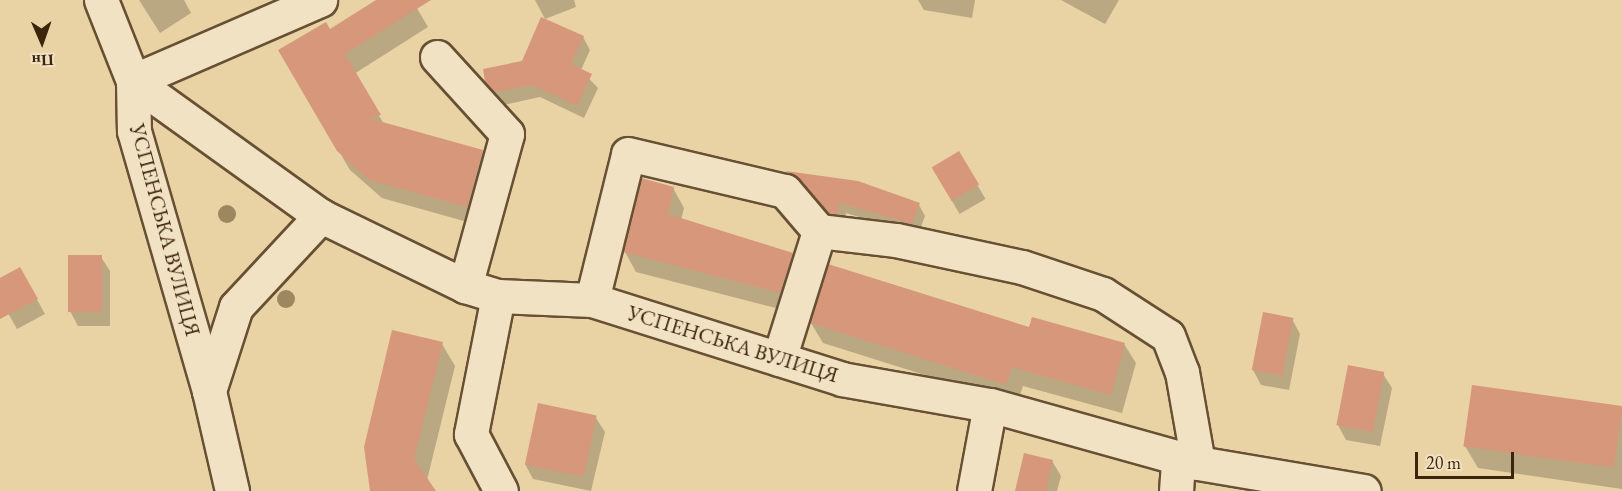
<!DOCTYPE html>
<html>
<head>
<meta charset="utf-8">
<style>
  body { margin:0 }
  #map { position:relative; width:1622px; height:491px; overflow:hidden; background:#e9d2a4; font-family:"EB Garamond",serif }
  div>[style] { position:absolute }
  .shadow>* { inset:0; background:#0003; transform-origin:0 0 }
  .building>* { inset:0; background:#d7977b; transform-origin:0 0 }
  .roads { filter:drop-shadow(2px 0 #675033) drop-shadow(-2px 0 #675033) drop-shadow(0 2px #675033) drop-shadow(0 -2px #675033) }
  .minor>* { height:33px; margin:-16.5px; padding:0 16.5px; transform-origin:16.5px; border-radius:16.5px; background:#f1e2c4 }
  .trees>* { width:18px; height:18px; margin:-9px; border-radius:50%; background:#9c8761 }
  span { translate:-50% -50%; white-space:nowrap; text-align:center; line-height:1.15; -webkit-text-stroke:4.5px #f1e2c4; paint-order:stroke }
  .street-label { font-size:21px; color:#3c250d }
  .north { position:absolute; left:12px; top:12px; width:60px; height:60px; -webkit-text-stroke:4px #f1e2c4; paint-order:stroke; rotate:178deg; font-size:16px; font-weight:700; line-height:24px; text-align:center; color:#3c250d }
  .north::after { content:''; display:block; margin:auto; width:21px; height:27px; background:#3c250d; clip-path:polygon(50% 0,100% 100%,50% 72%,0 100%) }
  .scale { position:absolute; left:1415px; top:452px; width:99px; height:27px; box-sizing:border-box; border:3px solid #3c250d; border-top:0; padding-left:8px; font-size:18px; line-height:21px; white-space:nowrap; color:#3c250d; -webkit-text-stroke:4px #f1e2c4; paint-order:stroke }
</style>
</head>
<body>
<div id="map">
  <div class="shadow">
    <div style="clip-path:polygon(139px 0,184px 0,191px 13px,160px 33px)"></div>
    <div style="clip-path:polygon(379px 0,412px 0,428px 27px,354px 74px,384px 124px,482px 151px,493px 171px,478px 225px,382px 198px,350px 170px,280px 50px,329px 31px)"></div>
    <div style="clip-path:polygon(535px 0,574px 0,576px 7px,545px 19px)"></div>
    <div style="clip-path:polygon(918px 0,975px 0,972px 18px,924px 10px)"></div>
    <div style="clip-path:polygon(1061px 0,1119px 0,1105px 24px)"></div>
    <div style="clip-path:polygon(583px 37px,590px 50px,581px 70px,598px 88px,584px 118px,540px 97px,503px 105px,487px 82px)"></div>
    <div style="left:959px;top:153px;width:53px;height:30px;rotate:60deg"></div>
    <div style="clip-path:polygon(789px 173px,919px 205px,925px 216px,918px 235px,846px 213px,844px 225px,836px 224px)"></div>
    <div style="clip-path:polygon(673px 188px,684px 208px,681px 220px,792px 254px,803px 274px,791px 312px,636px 272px,625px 252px)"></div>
    <div style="clip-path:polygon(101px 257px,110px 271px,110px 326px,78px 326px,70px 311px)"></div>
    <div style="clip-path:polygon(20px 269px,45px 314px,17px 329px,0 299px,0 280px)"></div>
    <div style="clip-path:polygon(1292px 319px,1300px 334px,1289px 390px,1261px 385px,1253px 370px)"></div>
    <div style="clip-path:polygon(811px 323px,1030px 329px,1124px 344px,1136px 363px,1122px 413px,1023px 386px,1017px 404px,823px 343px)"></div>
    <div style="clip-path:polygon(442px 344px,455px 366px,427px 480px,434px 491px,372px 491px)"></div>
    <div style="clip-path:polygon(1383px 374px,1392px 388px,1380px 446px,1346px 440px,1338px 425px)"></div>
    <div style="clip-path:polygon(1622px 408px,1622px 489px,1478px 468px,1465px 446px)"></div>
    <div style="clip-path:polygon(596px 418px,605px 432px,591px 491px,533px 479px,525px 464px)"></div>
    <div style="clip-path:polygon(1052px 461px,1061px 476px,1057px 491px,1016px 491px)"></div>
  </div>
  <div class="building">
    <div style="clip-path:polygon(376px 0,431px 0,345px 54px,381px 115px,368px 118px,483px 150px,467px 207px,369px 180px,337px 151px,278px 50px,326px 22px,330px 29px)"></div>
    <div style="clip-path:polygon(541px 17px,584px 36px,571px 64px,592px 74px,577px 106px,532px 85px,494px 92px,485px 82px,483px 69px,522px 61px)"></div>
    <div style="left:959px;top:151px;width:39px;height:32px;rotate:59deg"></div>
    <div style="clip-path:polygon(786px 171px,858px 181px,920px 203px,912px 224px,840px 203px,838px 214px,829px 213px)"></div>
    <div style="clip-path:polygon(641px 178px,674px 187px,668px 214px,793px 253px,780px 293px,623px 252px)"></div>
    <div style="left:68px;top:255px;width:34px;height:57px"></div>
    <div style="clip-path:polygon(828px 264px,1029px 327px,1032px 317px,1125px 343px,1111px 395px,1012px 367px,1006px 385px,810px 323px)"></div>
    <div style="clip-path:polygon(20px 267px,38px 299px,0 319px,0 278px)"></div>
    <div style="left:1263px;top:312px;width:31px;height:59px;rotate:11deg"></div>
    <div style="clip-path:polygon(392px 330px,443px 342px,414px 459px,436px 491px,370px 491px,364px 447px)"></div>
    <div style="left:1348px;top:365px;width:37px;height:61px;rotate:11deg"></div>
    <div style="left:1472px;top:385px;width:152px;height:62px;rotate:8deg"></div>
    <div style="left:538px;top:403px;width:60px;height:63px;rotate:12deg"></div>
    <div style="clip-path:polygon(1024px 453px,1053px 460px,1046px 491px,1015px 491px)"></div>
  </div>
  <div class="roads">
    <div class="minor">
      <div style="left:101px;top:0;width:87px;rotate:68.4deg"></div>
      <div style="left:133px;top:81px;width:50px;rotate:88.9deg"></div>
      <div style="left:134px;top:131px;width:271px;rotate:73.9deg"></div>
      <div style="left:209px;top:391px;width:103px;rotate:77deg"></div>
      <div style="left:437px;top:57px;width:104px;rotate:47.7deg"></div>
      <div style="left:507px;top:134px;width:158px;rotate:105.4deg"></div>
      <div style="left:133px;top:81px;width:231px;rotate:35.7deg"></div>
      <div style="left:133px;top:81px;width:204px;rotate:-23.4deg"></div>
      <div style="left:498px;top:296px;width:141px;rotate:101.1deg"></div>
      <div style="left:471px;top:434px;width:64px;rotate:62.2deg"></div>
      <div style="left:592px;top:300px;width:150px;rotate:-76.1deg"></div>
      <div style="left:628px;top:154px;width:161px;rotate:13.3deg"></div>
      <div style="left:785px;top:191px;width:52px;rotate:49.6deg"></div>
      <div style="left:779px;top:359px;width:134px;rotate:-72.6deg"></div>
      <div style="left:819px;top:231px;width:78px;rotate:6.7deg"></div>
      <div style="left:896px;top:240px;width:129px;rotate:12.1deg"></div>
      <div style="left:1022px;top:267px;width:85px;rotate:18.4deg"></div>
      <div style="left:1103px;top:294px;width:77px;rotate:32.9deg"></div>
      <div style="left:1168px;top:336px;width:39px;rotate:69deg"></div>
      <div style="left:1182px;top:372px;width:92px;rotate:80deg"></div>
      <div style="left:209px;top:391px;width:88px;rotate:-72.2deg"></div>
      <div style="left:236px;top:307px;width:125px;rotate:-47deg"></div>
      <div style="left:321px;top:216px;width:160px;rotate:25.9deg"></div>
      <div style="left:465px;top:286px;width:34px;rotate:17deg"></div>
      <div style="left:498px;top:296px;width:94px;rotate:2.4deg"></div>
      <div style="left:592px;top:300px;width:262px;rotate:17.5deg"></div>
      <div style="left:842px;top:379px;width:150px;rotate:10deg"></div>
      <div style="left:990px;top:405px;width:216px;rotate:15.6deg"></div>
      <div style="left:1198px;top:463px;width:168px;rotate:9.6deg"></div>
      <div style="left:974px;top:491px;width:87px;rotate:-79.5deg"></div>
      <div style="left:1176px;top:491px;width:32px;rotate:-86deg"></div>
    </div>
  </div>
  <div class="trees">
    <div style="left:227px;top:214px"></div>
    <div style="left:286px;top:299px"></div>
  </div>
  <div class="street-label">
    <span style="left:165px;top:230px;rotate:75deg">УСПЕНСЬКА ВУЛИЦЯ</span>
    <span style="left:733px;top:344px;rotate:17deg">УСПЕНСЬКА ВУЛИЦЯ</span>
  </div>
  <div class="north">Пн</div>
  <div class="scale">20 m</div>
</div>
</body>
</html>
